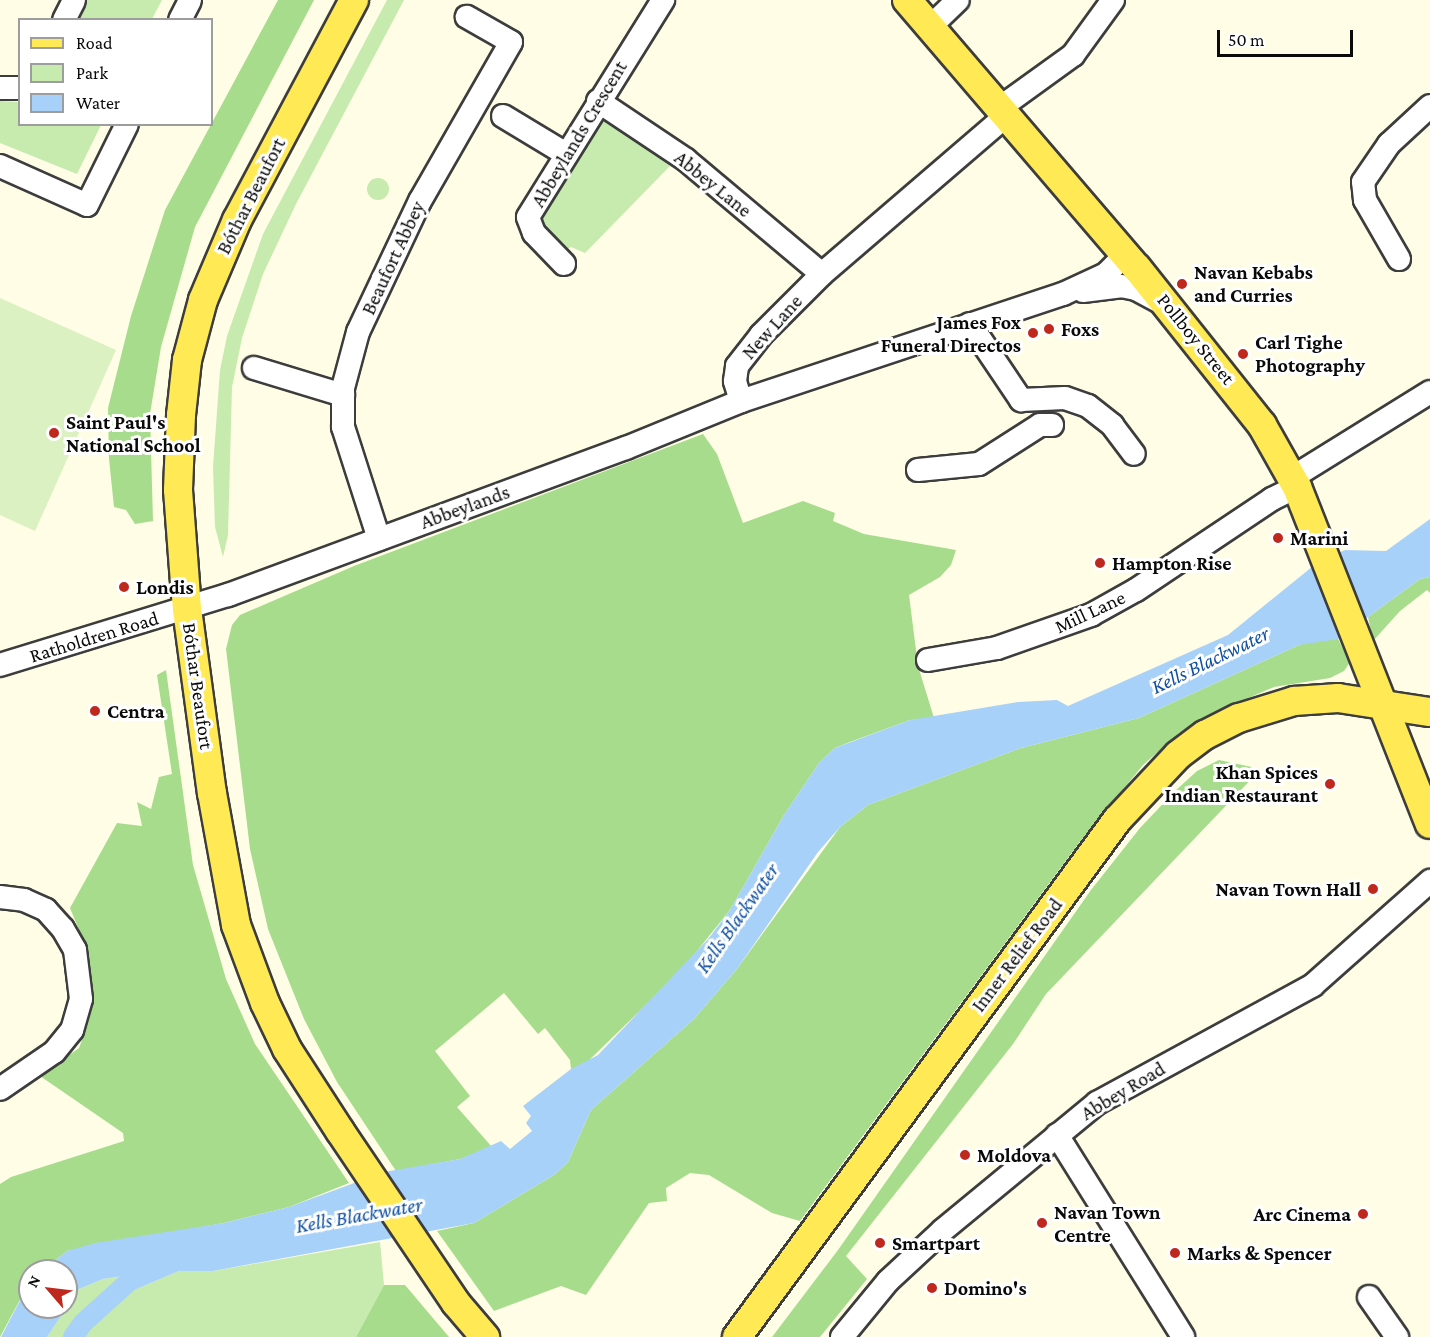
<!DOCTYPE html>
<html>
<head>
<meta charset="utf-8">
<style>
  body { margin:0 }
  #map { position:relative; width:1430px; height:1337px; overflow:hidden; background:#fffde6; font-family:"Crimson Pro",serif }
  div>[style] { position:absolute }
  .green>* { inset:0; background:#c7eaaf }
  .round { border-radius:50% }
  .forest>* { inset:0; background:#a7dc8d }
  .pitch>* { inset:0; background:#dbf1c1 }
  .water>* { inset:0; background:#a8d1f9 }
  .canal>* { height:20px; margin:-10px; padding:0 10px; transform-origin:10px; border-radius:10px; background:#a8d1f9 }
  .roads { filter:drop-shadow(2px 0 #3d3d3d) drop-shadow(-2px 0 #3d3d3d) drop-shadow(0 2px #3d3d3d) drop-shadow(0 -2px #3d3d3d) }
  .minor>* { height:22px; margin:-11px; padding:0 11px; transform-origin:11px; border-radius:11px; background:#fff }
  .major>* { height:28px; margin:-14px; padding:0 14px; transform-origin:14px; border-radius:14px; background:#ffea56 }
  .dots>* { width:16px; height:16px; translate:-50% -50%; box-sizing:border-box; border:3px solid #fff; border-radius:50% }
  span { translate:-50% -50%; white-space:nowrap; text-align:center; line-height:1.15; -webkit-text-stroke:6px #fff; paint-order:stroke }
  .street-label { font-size:20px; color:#0a0a0a }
  .poi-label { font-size:20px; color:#0a0a0a; font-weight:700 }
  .left { translate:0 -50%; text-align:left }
  .right { translate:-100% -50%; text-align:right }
  .water-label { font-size:21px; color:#0e4fa0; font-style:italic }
  .legend { position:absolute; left:18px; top:18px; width:195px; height:108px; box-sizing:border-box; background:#fff; border:2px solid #9d9d9d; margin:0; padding:8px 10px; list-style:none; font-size:18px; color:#0a0a0a }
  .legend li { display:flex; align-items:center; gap:12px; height:30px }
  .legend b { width:30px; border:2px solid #9d9d9d }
  .north { position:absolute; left:18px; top:1259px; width:60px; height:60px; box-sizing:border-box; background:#fff; border:2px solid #9d9d9d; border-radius:50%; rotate:298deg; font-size:16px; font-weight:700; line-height:24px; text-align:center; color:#0a0a0a }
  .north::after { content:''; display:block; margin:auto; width:21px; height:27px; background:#bf281c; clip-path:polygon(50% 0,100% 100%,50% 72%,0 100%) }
  .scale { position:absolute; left:1217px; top:30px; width:136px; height:27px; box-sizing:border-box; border:3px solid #0a0a0a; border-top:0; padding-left:8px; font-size:18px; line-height:21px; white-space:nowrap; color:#0a0a0a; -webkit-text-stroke:4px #fff; paint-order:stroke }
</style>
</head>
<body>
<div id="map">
  <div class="green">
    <div style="clip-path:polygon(82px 0,162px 0,152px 19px,72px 20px)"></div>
    <div style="clip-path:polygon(387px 0,404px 0,296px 204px,263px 274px,242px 338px,232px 387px,228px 535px,223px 557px,215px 527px,213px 467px,220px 370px,227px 336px,263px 234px)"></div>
    <div style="clip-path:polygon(0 101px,19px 102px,20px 124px,101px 125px,77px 174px,0 143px)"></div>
    <div style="clip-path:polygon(608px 117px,670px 166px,585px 253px,571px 247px,562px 252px,538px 220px,602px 118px)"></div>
    <div class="round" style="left:367px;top:178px;width:22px;height:22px"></div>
    <div style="clip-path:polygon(380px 1242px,384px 1285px,356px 1337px,47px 1337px,79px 1289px,103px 1279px,124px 1276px,132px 1291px,179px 1271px,213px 1271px)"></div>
  </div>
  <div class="forest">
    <div style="clip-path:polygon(278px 0,314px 0,195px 227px,161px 347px,150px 414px,153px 521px,135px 524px,126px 510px,114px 507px,109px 459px,108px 408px,131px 316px,165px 210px)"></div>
    <div style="clip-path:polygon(703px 434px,717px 454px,743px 523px,803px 501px,835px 513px,833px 521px,864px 534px,956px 550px,951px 565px,940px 577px,909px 595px,918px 666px,934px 718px,910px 720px,850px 742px,835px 748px,819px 763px,784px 815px,730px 910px,680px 972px,583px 1066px,571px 1069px,570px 1060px,545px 1028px,538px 1034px,504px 993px,435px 1051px,470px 1096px,457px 1107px,492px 1147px,460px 1159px,396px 1171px,337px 1082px,304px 1019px,268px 929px,250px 849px,226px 649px,232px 625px,240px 615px,354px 566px)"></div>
    <div style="clip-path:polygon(1430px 577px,1430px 593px,1427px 590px,1400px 611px,1373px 641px,1368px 617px,1420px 579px)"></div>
    <div style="clip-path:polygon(1323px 638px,1338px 639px,1350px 662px,1344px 671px,1330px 678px,1274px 687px,1230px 706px,1179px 733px,1143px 765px,1079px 843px,800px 1221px,772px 1213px,709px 1175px,690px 1173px,666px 1188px,667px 1201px,649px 1203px,586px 1295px,561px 1286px,494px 1311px,437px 1231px,474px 1223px,554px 1175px,568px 1162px,591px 1110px,694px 1019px,737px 969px,840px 827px,868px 805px,1021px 748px,1139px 718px,1299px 645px)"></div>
    <div style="clip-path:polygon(166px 670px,193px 865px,226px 979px,255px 1044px,349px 1183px,289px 1207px,224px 1223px,67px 1251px,42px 1271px,30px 1271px,30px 1281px,0 1337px,0 1184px,11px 1177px,124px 1141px,123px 1133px,40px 1076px,79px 1048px,86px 1029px,90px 975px,84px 942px,70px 908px,117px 823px,142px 826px,137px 802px,151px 809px,159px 777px,172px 774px,157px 675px)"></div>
    <div style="clip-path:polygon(1219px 760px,1261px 769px,1046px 994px,1013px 1044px,846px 1256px,867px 1279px,820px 1337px,772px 1337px,838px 1250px,1091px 890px,1140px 828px,1175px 791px,1197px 771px)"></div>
    <div style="clip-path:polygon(384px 1285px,405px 1285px,449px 1337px,356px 1337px)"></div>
  </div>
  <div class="pitch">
    <div style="clip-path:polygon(0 298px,116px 350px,35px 531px,0 515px)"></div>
  </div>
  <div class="water">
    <div style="clip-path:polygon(1430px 519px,1430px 577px,1420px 579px,1338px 639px,1299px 645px,1139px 718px,1021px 748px,868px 805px,840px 827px,818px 852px,737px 969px,694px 1019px,591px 1110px,568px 1162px,554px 1175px,474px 1223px,213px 1271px,179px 1271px,132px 1291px,124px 1276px,103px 1279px,79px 1289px,47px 1337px,1px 1337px,30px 1281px,30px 1307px,66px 1307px,66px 1271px,42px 1271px,67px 1251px,95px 1243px,224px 1223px,289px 1207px,384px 1172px,460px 1159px,501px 1141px,510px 1149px,532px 1131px,526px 1123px,531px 1116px,523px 1106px,571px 1069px,598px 1055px,709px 938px,730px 910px,784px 815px,819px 763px,835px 748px,910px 720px,1018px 702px,1057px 700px,1068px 706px,1228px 635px,1318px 562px,1345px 550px,1386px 551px)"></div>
  </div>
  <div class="canal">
    <div style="left:73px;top:1337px;width:17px;rotate:-54deg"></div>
    <div style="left:83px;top:1323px;width:85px;rotate:-42.1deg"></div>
  </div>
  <div class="roads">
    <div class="minor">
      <div style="left:64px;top:20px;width:22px;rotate:-63deg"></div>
      <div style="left:180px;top:20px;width:22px;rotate:-63deg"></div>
      <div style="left:931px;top:26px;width:37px;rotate:-44deg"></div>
      <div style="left:0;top:88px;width:20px"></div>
      <div style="left:598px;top:101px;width:106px;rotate:33.8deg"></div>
      <div style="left:686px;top:160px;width:177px;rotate:40deg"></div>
      <div style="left:1001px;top:107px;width:89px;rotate:-35.8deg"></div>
      <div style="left:1073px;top:55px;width:68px;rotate:-54deg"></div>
      <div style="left:503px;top:116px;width:74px;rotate:31.1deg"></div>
      <div style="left:0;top:166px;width:95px;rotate:24.1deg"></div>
      <div style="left:87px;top:205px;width:90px;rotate:-63.7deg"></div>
      <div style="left:1399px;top:259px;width:68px;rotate:-120deg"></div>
      <div style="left:1365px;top:200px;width:18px;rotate:-96deg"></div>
      <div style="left:1363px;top:182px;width:46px;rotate:-55.6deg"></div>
      <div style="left:1389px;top:144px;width:56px;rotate:-42.8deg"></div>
      <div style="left:564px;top:264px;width:43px;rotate:-134.1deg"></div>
      <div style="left:534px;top:233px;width:17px;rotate:-111deg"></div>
      <div style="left:528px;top:217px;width:256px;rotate:-58.1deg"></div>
      <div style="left:1083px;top:291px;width:38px;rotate:-7deg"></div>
      <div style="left:1121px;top:286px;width:15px;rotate:11deg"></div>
      <div style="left:1136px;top:289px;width:27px;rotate:28deg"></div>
      <div style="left:970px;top:324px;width:92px;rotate:56.1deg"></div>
      <div style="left:1021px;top:400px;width:44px;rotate:-2.6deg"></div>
      <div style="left:1065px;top:398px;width:24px;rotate:19deg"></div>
      <div style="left:1088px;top:406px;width:31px;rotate:38deg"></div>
      <div style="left:1112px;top:425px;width:36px;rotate:53deg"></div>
      <div style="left:254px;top:368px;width:93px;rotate:16.9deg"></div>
      <div style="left:741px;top:401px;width:21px;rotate:-107deg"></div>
      <div style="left:735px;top:381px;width:15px;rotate:-82deg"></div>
      <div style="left:737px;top:366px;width:39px;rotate:-52deg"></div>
      <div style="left:761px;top:335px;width:86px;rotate:-45deg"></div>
      <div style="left:822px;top:274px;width:245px;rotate:-40.7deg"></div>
      <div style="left:918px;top:470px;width:61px;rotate:-5.6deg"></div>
      <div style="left:979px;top:464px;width:72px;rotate:-32.6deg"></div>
      <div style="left:1040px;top:425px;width:12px"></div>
      <div style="left:1293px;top:477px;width:161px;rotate:-31.8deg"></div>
      <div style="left:379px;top:539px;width:118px;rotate:-107.8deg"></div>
      <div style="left:343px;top:427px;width:39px;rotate:-90deg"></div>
      <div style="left:343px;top:388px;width:58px;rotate:-75deg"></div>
      <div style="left:358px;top:332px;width:145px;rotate:-64.7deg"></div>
      <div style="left:420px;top:201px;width:183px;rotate:-60.2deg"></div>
      <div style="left:511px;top:42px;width:51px;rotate:-150.4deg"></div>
      <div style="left:928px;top:660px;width:70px;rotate:-9.9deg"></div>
      <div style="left:997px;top:648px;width:100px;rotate:-19.3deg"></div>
      <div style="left:1091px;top:615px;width:51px;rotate:-29.1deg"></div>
      <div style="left:1136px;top:590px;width:164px;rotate:-33.8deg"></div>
      <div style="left:1272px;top:499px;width:28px;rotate:-26deg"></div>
      <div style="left:0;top:665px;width:239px;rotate:-17.1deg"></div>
      <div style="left:228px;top:595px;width:424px;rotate:-20.3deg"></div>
      <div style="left:626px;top:448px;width:124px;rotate:-22.2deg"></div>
      <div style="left:741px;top:401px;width:339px;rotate:-18.4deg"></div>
      <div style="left:1063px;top:294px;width:47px;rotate:-24.9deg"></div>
      <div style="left:1106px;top:274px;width:28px;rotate:-45deg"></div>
      <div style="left:0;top:897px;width:24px;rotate:7deg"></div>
      <div style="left:24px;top:900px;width:24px;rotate:24deg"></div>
      <div style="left:46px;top:910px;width:25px;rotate:48deg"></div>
      <div style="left:63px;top:929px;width:24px;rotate:60deg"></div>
      <div style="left:75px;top:950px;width:49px;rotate:83deg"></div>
      <div style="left:81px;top:999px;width:32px;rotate:106deg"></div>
      <div style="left:72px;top:1030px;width:28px;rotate:129deg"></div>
      <div style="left:54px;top:1052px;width:65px;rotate:145.6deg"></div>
      <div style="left:1057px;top:1135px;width:238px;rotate:58deg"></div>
      <div style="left:1369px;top:1297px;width:49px;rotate:55deg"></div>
      <div style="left:842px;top:1337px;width:72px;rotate:-50.6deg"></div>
      <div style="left:888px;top:1281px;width:75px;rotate:-42.8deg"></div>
      <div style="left:943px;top:1230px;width:200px;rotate:-39.5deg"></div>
      <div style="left:1097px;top:1103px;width:246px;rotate:-28.6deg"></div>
      <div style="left:1313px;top:985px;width:157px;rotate:-41.6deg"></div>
    </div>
    <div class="major">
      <div style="left:354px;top:0;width:249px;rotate:118deg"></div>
      <div style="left:237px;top:220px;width:87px;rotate:113deg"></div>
      <div style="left:203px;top:300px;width:62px;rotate:104.9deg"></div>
      <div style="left:187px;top:360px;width:55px;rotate:96.2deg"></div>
      <div style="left:181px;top:415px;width:75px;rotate:92.3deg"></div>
      <div style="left:178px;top:490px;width:119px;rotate:85.7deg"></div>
      <div style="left:187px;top:609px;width:186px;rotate:82.3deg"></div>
      <div style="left:212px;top:793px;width:134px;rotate:79.7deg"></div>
      <div style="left:236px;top:925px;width:83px;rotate:69.6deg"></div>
      <div style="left:265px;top:1003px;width:51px;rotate:64.4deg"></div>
      <div style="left:287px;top:1049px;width:98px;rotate:57.1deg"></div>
      <div style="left:340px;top:1131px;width:207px;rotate:56deg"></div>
      <div style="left:456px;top:1303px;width:45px;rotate:49.5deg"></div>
      <div style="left:907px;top:0;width:353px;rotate:49.4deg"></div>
      <div style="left:1137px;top:268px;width:201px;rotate:51.5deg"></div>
      <div style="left:1262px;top:425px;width:71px;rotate:60.6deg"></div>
      <div style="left:1297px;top:487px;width:362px;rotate:68.5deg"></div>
      <div style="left:737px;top:1337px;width:642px;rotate:-53.68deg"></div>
      <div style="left:1117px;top:820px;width:89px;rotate:-46.8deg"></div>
      <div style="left:1178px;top:755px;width:34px;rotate:-37deg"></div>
      <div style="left:1205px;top:735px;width:38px;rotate:-27deg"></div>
      <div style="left:1239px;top:718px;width:58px;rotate:-17.2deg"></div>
      <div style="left:1294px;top:701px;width:44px;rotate:-3.9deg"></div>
      <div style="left:1338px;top:698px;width:93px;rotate:8.7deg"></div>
    </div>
  </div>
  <div class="dots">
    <div style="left:1182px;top:284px;background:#bf281c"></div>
    <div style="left:1049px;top:329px;background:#bf281c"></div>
    <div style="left:1033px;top:333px;background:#bf281c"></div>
    <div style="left:1243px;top:354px;background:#bf281c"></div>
    <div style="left:54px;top:433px;background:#bf281c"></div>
    <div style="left:1278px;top:538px;background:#bf281c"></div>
    <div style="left:1100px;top:563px;background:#bf281c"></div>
    <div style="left:124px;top:587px;background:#bf281c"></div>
    <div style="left:95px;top:711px;background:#bf281c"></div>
    <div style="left:1330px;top:784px;background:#bf281c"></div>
    <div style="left:1373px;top:889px;background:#bf281c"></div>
    <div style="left:965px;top:1155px;background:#bf281c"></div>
    <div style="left:1363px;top:1214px;background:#bf281c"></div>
    <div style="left:1042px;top:1223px;background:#bf281c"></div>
    <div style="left:880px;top:1243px;background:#bf281c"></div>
    <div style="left:1175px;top:1253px;background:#bf281c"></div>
    <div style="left:932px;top:1288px;background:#bf281c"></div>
  </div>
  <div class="street-label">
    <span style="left:579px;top:134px;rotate:-59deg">Abbeylands Crescent</span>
    <span style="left:713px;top:184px;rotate:39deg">Abbey Lane</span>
    <span style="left:251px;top:196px;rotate:-63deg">Bóthar Beaufort</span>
    <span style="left:393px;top:258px;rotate:-65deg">Beaufort Abbey</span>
    <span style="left:772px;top:327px;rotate:-48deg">New Lane</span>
    <span style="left:1196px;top:339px;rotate:51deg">Pollboy Street</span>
    <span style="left:465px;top:507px;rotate:-20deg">Abbeylands</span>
    <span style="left:1090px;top:612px;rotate:-25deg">Mill Lane</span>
    <span style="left:94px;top:637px;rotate:-17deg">Ratholdren Road</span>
    <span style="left:198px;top:686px;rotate:82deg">Bóthar Beaufort</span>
    <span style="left:1017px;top:955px;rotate:-53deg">Inner Relief Road</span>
    <span style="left:1123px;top:1091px;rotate:-31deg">Abbey Road</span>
  </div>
  <div class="poi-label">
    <span class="left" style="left:1194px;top:284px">Navan Kebabs<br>and Curries</span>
    <span class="right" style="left:1021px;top:334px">James Fox<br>Funeral Directos</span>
    <span class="left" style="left:1061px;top:329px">Foxs</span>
    <span class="left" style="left:1255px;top:354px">Carl Tighe<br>Photography</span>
    <span class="left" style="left:66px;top:434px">Saint Paul's<br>National School</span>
    <span class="left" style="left:1290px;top:538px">Marini</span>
    <span class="left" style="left:1112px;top:563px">Hampton Rise</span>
    <span class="left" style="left:136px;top:587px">Londis</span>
    <span class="left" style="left:107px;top:711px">Centra</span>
    <span class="right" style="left:1318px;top:784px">Khan Spices<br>Indian Restaurant</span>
    <span class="right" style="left:1361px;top:889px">Navan Town Hall</span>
    <span class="left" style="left:977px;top:1155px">Moldova</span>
    <span class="left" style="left:1054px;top:1224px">Navan Town<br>Centre</span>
    <span class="right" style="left:1351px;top:1214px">Arc Cinema</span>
    <span class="left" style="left:892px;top:1243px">Smartpart</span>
    <span class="left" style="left:1187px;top:1253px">Marks &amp; Spencer</span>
    <span class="left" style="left:944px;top:1288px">Domino's</span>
  </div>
  <div class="water-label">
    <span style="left:1210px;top:660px;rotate:-26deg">Kells Blackwater</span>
    <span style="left:737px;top:918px;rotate:-55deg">Kells Blackwater</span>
    <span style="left:359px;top:1215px;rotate:-10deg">Kells Blackwater</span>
  </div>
  <ul class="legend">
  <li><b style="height:8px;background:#ffea56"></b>Road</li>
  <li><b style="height:16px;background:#c7eaaf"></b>Park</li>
  <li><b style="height:16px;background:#a8d1f9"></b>Water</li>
  </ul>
  <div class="north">N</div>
  <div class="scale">50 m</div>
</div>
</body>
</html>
